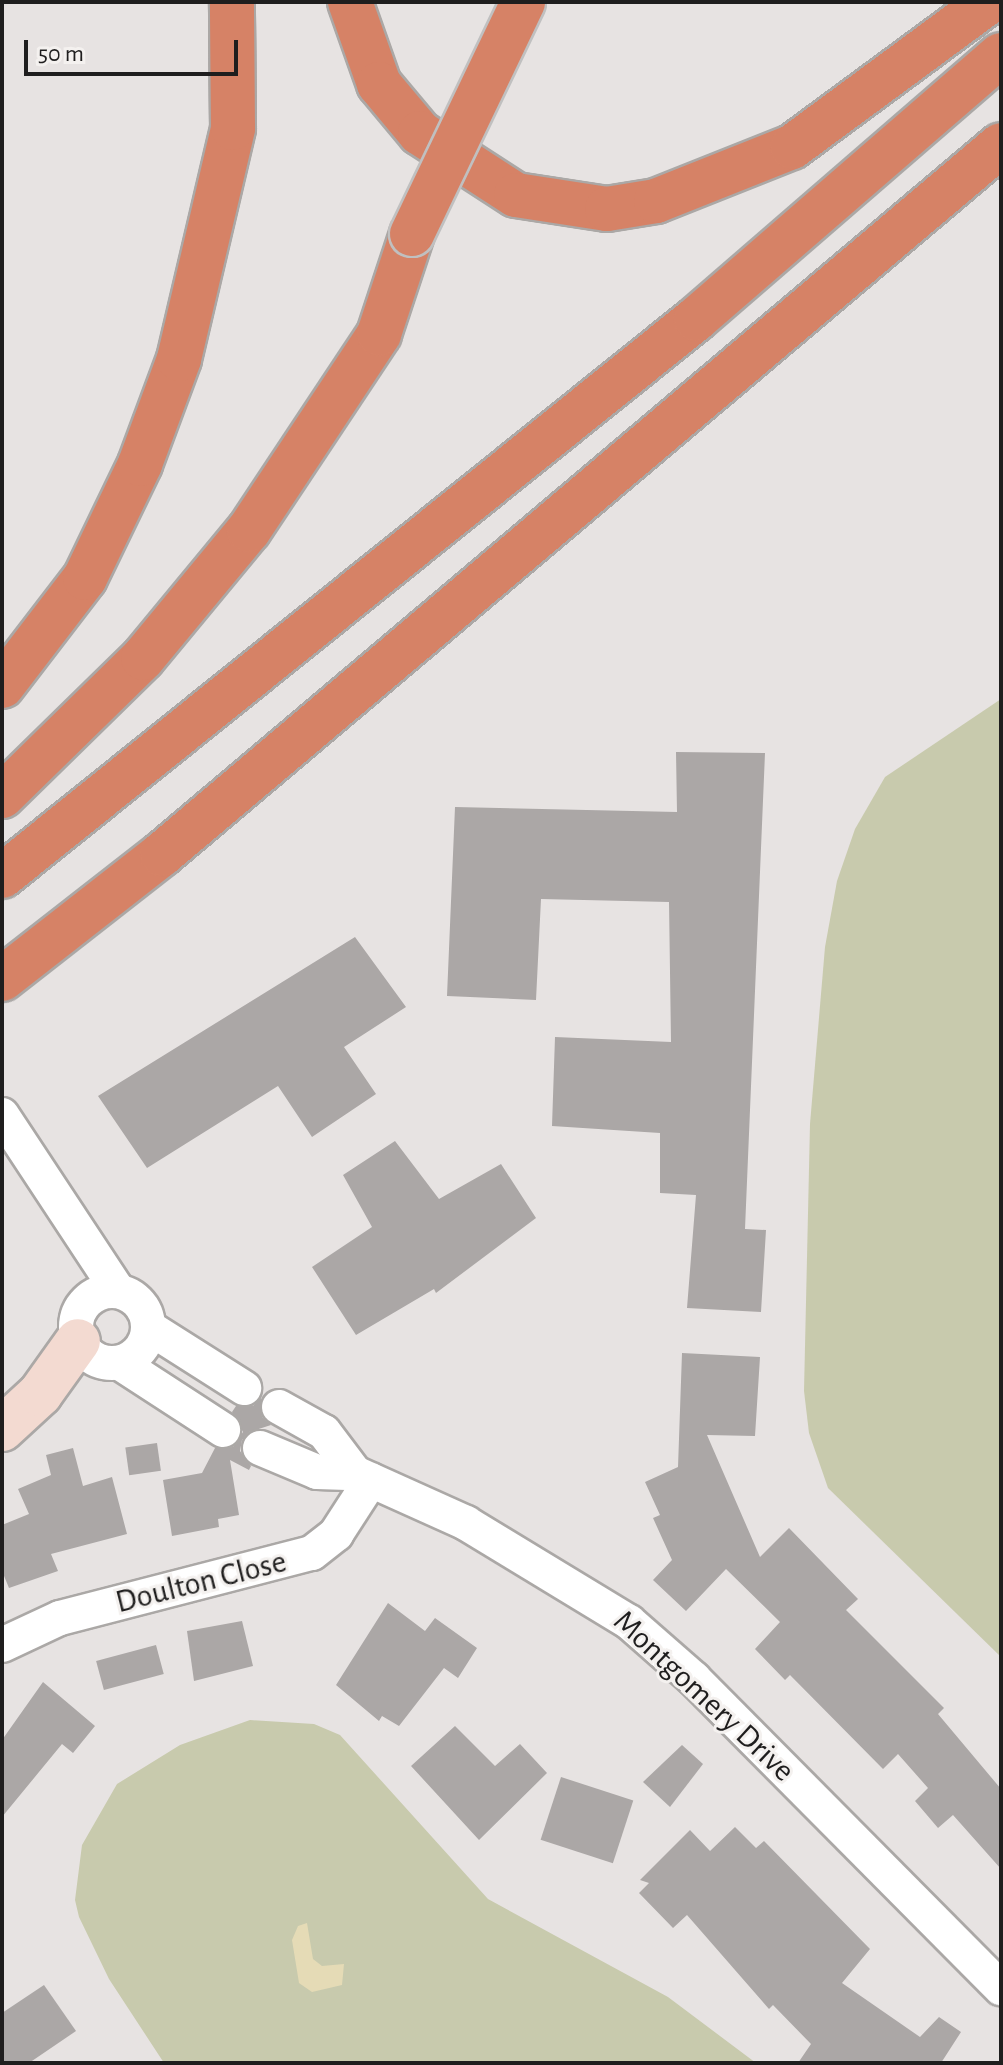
<!DOCTYPE html>
<html>
<head>
<meta charset="utf-8">
<style>
  body { margin:0 }
  #map { position:relative; width:1003px; height:2065px; overflow:hidden; background:#e7e3e2; font-family:"Alegreya Sans",sans-serif }
  div>[style] { position:absolute }
  .green>* { inset:0; background:#c8caad }
  .sand>* { inset:0; background:#e5dbb6 }
  .building>* { inset:0; background:#aba7a6; transform-origin:0 0 }
  .roads { filter:drop-shadow(2px 0 #aba8a6) drop-shadow(-2px 0 #aba8a6) drop-shadow(0 2px #aba8a6) drop-shadow(0 -2px #aba8a6) }
  .street>* { height:34px; margin:-17px; padding:0 17px; transform-origin:17px; border-radius:17px; background:#fff }
  .street>.ring { margin:-17px; padding:0; box-sizing:content-box; background:none; border:34px solid #fff; border-radius:50% }
  .secondary>* { height:44px; margin:-22px; padding:0 22px; transform-origin:22px; border-radius:22px; background:#f3dad1 }
  .highway>* { height:44px; margin:-22px; padding:0 22px; transform-origin:22px; border-radius:22px; background:#d68266 }
  .bridges { filter:drop-shadow(2px 0 #c0c0c0) drop-shadow(-2px 0 #c0c0c0) drop-shadow(0 2px #c0c0c0) drop-shadow(0 -2px #c0c0c0) }
  .highway-bridge>* { height:44px; margin:-22px; padding:0 22px; transform-origin:22px; border-radius:22px; background:#d68266 }
  span { translate:-50% -50%; white-space:nowrap; text-align:center; line-height:1.15; -webkit-text-stroke:6px #f4f1ef; paint-order:stroke }
  .street-label { font-size:32px; color:#1f1e1e }
  .frame { position:absolute; inset:0; border:4px solid #1f1e1e; pointer-events:none }
  .scale { position:absolute; left:24px; top:40px; width:214px; height:36px; box-sizing:border-box; border:4px solid #1f1e1e; border-top:0; padding-left:10px; font-size:24px; line-height:28px; white-space:nowrap; color:#1f1e1e; -webkit-text-stroke:6px #f4f1ef; paint-order:stroke }
</style>
</head>
<body>
<div id="map">
  <div class="green">
    <div style="clip-path:polygon(1001px 699px,1001px 1657px,828px 1488px,809px 1433px,804px 1391px,810px 1124px,825px 947px,837px 881px,855px 829px,885px 777px)"></div>
    <div style="clip-path:polygon(250px 1720px,314px 1724px,340px 1735px,488px 1899px,668px 1997px,756px 2063px,164px 2063px,109px 1979px,79px 1917px,75px 1900px,82px 1845px,117px 1784px,180px 1745px)"></div>
  </div>
  <div class="sand">
    <div style="clip-path:polygon(307px 1923px,313px 1959px,322px 1966px,344px 1964px,342px 1985px,312px 1992px,299px 1983px,292px 1940px,298px 1926px)"></div>
  </div>
  <div class="building">
    <div style="clip-path:polygon(676px 752px,765px 753px,745px 1229px,766px 1230px,761px 1312px,687px 1308px,696px 1195px,660px 1193px,660px 1133px,552px 1126px,555px 1037px,671px 1042px,669px 902px,541px 899px,536px 1000px,447px 996px,455px 807px,677px 812px)"></div>
    <div style="clip-path:polygon(355px 937px,406px 1007px,344px 1047px,376px 1094px,312px 1137px,278px 1086px,147px 1168px,98px 1096px)"></div>
    <div style="clip-path:polygon(395px 1141px,439px 1199px,501px 1164px,536px 1218px,436px 1293px,434px 1289px,356px 1335px,312px 1267px,372px 1227px,343px 1175px)"></div>
    <div style="clip-path:polygon(682px 1353px,760px 1357px,755px 1436px,707px 1435px,760px 1557px,789px 1528px,858px 1599px,846px 1610px,944px 1708px,938px 1714px,1001px 1789px,1001px 1869px,953px 1815px,938px 1828px,915px 1801px,928px 1788px,898px 1754px,883px 1769px,790px 1675px,785px 1680px,755px 1649px,780px 1622px,726px 1569px,686px 1611px,653px 1580px,672px 1560px,653px 1518px,660px 1515px,645px 1482px,678px 1467px)"></div>
    <div style="clip-path:polygon(261px 1398px,262px 1417px,271px 1425px,249px 1432px,242px 1440px,240px 1451px,251px 1466px,249px 1470px,230px 1460px,239px 1515px,218px 1519px,219px 1527px,172px 1536px,163px 1480px,202px 1473px,215px 1448px,233px 1447px,243px 1432px,232px 1412px,236px 1406px,253px 1406px)"></div>
    <div style="left:157px;top:1443px;width:28px;height:32px;rotate:82deg"></div>
    <div style="clip-path:polygon(73px 1448px,83px 1486px,112px 1477px,127px 1534px,51px 1554px,58px 1571px,9px 1588px,2px 1571px,2px 1525px,29px 1514px,18px 1489px,51px 1475px,46px 1455px)"></div>
    <div style="clip-path:polygon(388px 1603px,425px 1631px,435px 1618px,477px 1648px,458px 1678px,444px 1668px,399px 1726px,382px 1716px,379px 1721px,336px 1685px)"></div>
    <div style="clip-path:polygon(242px 1621px,253px 1666px,194px 1681px,187px 1631px)"></div>
    <div style="left:156px;top:1645px;width:30px;height:62px;rotate:75deg"></div>
    <div style="clip-path:polygon(43px 1682px,95px 1726px,73px 1753px,62px 1744px,2px 1817px,2px 1740px)"></div>
    <div style="clip-path:polygon(455px 1726px,495px 1766px,520px 1744px,547px 1773px,479px 1840px,411px 1766px)"></div>
    <div style="clip-path:polygon(682px 1745px,703px 1764px,670px 1807px,643px 1782px)"></div>
    <div style="left:561px;top:1777px;width:76px;height:66px;rotate:18deg"></div>
    <div style="clip-path:polygon(735px 1827px,756px 1848px,764px 1841px,870px 1949px,842px 1983px,920px 2037px,939px 2017px,961px 2032px,941px 2063px,798px 2063px,811px 2044px,773px 2005px,769px 2009px,687px 1915px,673px 1928px,639px 1893px,649px 1883px,640px 1880px,690px 1830px,710px 1851px)"></div>
    <div style="clip-path:polygon(44px 1985px,76px 2031px,29px 2063px,2px 2063px,2px 2013px)"></div>
  </div>
  <div class="roads">
    <div class="street">
      <div style="left:2px;top:1115px;width:211px;rotate:56.6deg"></div>
      <div class="ring" style="left:76px;top:1291px;width:38px;height:38px"></div>
      <div style="left:148px;top:1327px;width:114px;rotate:32.4deg"></div>
      <div style="left:120px;top:1363px;width:123px;rotate:33deg"></div>
      <div style="left:279px;top:1407px;width:51px;rotate:29.1deg"></div>
      <div style="left:324px;top:1432px;width:51px;rotate:52.9deg"></div>
      <div style="left:260px;top:1448px;width:62px;rotate:22.8deg"></div>
      <div style="left:317px;top:1472px;width:38px;rotate:2deg"></div>
      <div style="left:355px;top:1473px;width:122px;rotate:24.2deg"></div>
      <div style="left:466px;top:1523px;width:191px;rotate:31.3deg"></div>
      <div style="left:629px;top:1622px;width:86px;rotate:41.2deg"></div>
      <div style="left:694px;top:1679px;width:436px;rotate:45.2deg"></div>
      <div style="left:2px;top:1645px;width:64px;rotate:-25deg"></div>
      <div style="left:60px;top:1618px;width:260px;rotate:-14.5deg"></div>
      <div style="left:312px;top:1553px;width:31px;rotate:-38deg"></div>
      <div style="left:336px;top:1534px;width:64px;rotate:-57.1deg"></div>
    </div>
    <div class="secondary">
      <div style="left:2px;top:1429px;width:52px;rotate:-42.6deg"></div>
      <div style="left:40px;top:1394px;width:65px;rotate:-54.4deg"></div>
    </div>
    <div class="highway">
      <div style="left:350px;top:2px;width:87px;rotate:70.5deg"></div>
      <div style="left:379px;top:84px;width:64px;rotate:50.1deg"></div>
      <div style="left:420px;top:133px;width:114px;rotate:32.9deg"></div>
      <div style="left:516px;top:195px;width:92px;rotate:8.7deg"></div>
      <div style="left:607px;top:209px;width:50px;rotate:-9.3deg"></div>
      <div style="left:656px;top:201px;width:146px;rotate:-21.7deg"></div>
      <div style="left:792px;top:147px;width:245px;rotate:-36.4deg"></div>
      <div style="left:2px;top:686px;width:136px;rotate:-52.5deg"></div>
      <div style="left:85px;top:578px;width:127px;rotate:-64.2deg"></div>
      <div style="left:140px;top:464px;width:112px;rotate:-69.6deg"></div>
      <div style="left:179px;top:359px;width:237px;rotate:-76.8deg"></div>
      <div style="left:233px;top:128px;width:126px;rotate:-90.5deg"></div>
      <div style="left:2px;top:796px;width:197px;rotate:-44.4deg"></div>
      <div style="left:143px;top:658px;width:166px;rotate:-50.4deg"></div>
      <div style="left:249px;top:530px;width:235px;rotate:-56.4deg"></div>
      <div style="left:379px;top:334px;width:105px;rotate:-71.7deg"></div>
      <div style="left:2px;top:876px;width:890px;rotate:-38.75deg"></div>
      <div style="left:696px;top:319px;width:403px;rotate:-40.9deg"></div>
      <div style="left:2px;top:979px;width:203px;rotate:-38deg"></div>
      <div style="left:162px;top:854px;width:1098px;rotate:-40.2deg"></div>
    </div>
  </div>
  <div class="bridges">
    <div class="highway-bridge">
      <div style="left:412px;top:234px;width:257px;rotate:-64.4deg"></div>
    </div>
  </div>
  <div class="street-label">
    <span style="left:201px;top:1582px;rotate:-14deg">Doulton Close</span>
    <span style="left:704px;top:1696px;rotate:43deg">Montgomery Drive</span>
  </div>
  <div class="frame"></div>
  <div class="scale">50 m</div>
</div>
</body>
</html>
